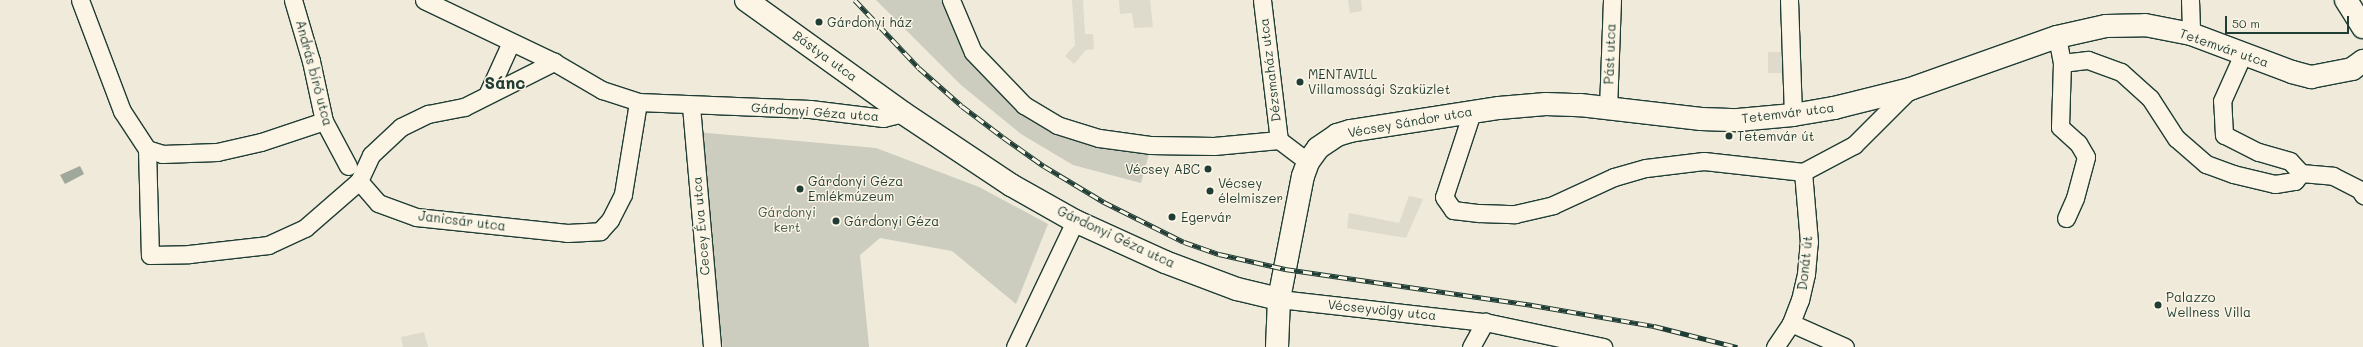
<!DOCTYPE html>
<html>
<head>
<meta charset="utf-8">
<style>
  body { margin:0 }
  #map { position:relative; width:2363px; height:347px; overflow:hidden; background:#efeada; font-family:Mali,sans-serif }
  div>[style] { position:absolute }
  .built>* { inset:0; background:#dedbcc; transform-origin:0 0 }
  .green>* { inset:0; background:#cccdbf }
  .water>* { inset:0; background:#9fa89a }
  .roads { filter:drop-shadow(1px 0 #1f3d34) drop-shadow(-1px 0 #1f3d34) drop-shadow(0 1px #1f3d34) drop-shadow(0 -1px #1f3d34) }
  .street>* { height:17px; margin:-8.5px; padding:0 8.5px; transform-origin:8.5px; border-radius:8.5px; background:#fcf5e5 }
  .secondary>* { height:22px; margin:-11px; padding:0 11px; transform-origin:11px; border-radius:11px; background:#fcf5e5 }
  .rail>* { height:4.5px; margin-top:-2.25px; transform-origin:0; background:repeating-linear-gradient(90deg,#fcf5e5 0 9px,#1f3d34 0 18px); box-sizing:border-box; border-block:1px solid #1f3d34 }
  .dots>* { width:11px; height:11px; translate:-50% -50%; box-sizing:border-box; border:2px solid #fcf5e5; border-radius:50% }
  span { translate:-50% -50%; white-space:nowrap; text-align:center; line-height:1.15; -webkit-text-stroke:3px #fcf5e5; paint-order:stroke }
  .poi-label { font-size:13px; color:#1f3d34 }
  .left { translate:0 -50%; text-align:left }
  .right { translate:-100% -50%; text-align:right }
  .street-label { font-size:13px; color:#1f3d34 }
  .park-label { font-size:13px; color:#425a50 }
  .district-label { font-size:17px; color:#1f3d34; font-weight:700 }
  .scale { position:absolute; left:2225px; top:16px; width:124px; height:18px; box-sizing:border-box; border:2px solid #1f3d34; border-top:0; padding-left:5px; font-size:12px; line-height:14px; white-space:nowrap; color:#1f3d34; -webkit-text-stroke:3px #fcf5e5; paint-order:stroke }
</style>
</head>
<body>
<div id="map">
  <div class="built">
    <div style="clip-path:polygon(1072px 0,1083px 0,1085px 34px,1093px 34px,1094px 49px,1086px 50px,1074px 64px,1065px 56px,1075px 45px)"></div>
    <div style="clip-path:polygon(1119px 0,1150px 0,1153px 27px,1134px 28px,1132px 13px,1120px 14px)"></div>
    <div style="clip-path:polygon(1348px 0,1361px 0,1362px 11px,1350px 13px)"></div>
    <div style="left:1768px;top:52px;width:14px;height:21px"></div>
    <div style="clip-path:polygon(1409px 196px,1423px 199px,1406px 238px,1347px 228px,1349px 213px,1399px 223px)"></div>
    <div style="clip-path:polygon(424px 332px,428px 347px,403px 347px,401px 337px)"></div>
  </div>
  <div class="green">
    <div style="clip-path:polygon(876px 0,945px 0,1021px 109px,1100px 144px,1149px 154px,1141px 183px,1073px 165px,1021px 134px,961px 85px)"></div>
    <div style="clip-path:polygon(696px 132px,876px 148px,979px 187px,1048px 224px,1016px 304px,952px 251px,880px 238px,860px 255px,869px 347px,723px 347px)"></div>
  </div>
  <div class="water">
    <div style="clip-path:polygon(80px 166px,84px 174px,65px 184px,60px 175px)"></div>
  </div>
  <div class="roads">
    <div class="street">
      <div style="left:80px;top:0;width:119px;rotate:69.3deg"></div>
      <div style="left:122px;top:111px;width:45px;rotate:56.7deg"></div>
      <div style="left:147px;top:149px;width:106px;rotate:88.4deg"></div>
      <div style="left:150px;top:255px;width:39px;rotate:-1deg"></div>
      <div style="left:189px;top:254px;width:80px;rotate:-6.5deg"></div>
      <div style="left:268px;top:245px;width:41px;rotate:-24.7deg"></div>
      <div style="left:305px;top:228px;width:72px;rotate:-41deg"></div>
      <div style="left:359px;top:181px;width:29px;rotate:49deg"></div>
      <div style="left:378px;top:203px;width:40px;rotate:20.2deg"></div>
      <div style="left:416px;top:217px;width:152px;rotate:6deg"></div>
      <div style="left:567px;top:233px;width:33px;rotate:-3deg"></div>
      <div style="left:600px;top:231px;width:15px;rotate:-48deg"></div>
      <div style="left:610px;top:220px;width:29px;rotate:-63deg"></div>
      <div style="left:623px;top:194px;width:93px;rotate:-80.7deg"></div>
      <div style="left:293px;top:0;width:64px;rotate:73.6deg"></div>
      <div style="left:311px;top:61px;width:61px;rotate:77.8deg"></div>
      <div style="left:324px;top:121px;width:51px;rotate:61.9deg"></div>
      <div style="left:424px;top:0;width:144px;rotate:25.5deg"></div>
      <div style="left:554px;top:62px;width:56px;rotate:30.3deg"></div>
      <div style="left:602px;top:90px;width:38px;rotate:18deg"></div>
      <div style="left:638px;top:102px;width:172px;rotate:2.3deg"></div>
      <div style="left:810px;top:109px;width:74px;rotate:7deg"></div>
      <div style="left:883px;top:118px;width:21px;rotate:-14deg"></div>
      <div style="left:951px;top:0;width:56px;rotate:67.1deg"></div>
      <div style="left:973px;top:52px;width:74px;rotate:46.1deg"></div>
      <div style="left:1024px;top:105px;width:39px;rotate:31deg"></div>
      <div style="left:1057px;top:125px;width:44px;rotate:17.2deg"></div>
      <div style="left:1099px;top:138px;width:51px;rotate:7.8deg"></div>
      <div style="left:1150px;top:145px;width:64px;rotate:0.9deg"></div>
      <div style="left:1214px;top:146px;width:65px;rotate:-5.3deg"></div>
      <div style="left:1279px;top:140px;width:36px;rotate:37deg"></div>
      <div style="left:1262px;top:0;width:141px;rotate:83.1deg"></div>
      <div style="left:1789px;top:0;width:115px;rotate:88deg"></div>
      <div style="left:2190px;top:0;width:34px;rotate:88deg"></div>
      <div style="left:2057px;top:37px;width:26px;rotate:79deg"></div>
      <div style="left:2062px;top:63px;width:64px;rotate:91.8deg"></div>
      <div style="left:2060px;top:127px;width:24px;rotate:42deg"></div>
      <div style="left:2078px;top:143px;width:16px;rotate:60deg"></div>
      <div style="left:2086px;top:157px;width:42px;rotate:105deg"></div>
      <div style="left:2075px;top:198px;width:22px;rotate:114deg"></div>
      <div style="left:2062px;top:63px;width:26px;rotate:-7deg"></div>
      <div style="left:2088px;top:60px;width:35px;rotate:20deg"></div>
      <div style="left:2121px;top:72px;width:39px;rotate:42deg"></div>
      <div style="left:2150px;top:98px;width:48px;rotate:57deg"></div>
      <div style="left:2176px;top:138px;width:40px;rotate:41deg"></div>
      <div style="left:2206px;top:164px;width:29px;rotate:20deg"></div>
      <div style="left:2233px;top:174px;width:43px;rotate:13.4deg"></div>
      <div style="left:2275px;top:184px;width:20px;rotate:-9deg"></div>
      <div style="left:2295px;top:181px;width:10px;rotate:-53deg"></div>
      <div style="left:2301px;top:173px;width:16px;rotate:-133deg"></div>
      <div style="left:2290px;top:161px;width:33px;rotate:-164deg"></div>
      <div style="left:2258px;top:152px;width:38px;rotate:-153deg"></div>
      <div style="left:2224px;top:135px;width:34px;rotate:-93deg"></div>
      <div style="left:2222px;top:101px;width:51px;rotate:-65.9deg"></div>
      <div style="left:487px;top:95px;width:58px;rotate:-65.6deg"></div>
      <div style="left:691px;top:106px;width:242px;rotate:85deg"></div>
      <div style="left:1608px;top:109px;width:109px;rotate:-87.9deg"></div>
      <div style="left:1472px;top:112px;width:89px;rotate:108.2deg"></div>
      <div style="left:1444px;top:197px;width:16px;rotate:55deg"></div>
      <div style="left:1453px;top:210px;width:26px;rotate:7deg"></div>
      <div style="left:1479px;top:213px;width:36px;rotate:2deg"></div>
      <div style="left:1515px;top:214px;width:39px;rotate:-13deg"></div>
      <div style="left:1553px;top:205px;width:67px;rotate:-24.7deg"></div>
      <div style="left:1614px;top:177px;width:33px;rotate:-16deg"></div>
      <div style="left:1646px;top:168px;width:58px;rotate:-6.9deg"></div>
      <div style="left:1704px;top:161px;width:100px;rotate:6.3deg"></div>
      <div style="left:147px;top:149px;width:16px;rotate:18deg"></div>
      <div style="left:162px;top:154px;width:55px;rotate:-2.1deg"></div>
      <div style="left:217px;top:152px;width:45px;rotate:-12.8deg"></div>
      <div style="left:261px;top:142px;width:66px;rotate:-18.4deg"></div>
      <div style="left:1803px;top:172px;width:58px;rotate:-27.9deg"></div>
      <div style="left:1854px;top:145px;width:79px;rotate:-45deg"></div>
      <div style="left:2301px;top:173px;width:32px;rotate:5deg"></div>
      <div style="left:2333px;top:176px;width:30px;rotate:27deg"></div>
      <div style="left:2360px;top:190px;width:6px;rotate:59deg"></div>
      <div style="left:359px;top:181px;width:29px;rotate:-65deg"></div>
      <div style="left:371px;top:155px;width:41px;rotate:-43deg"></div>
      <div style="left:401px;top:127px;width:30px;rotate:-26deg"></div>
      <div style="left:428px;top:114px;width:37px;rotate:-11deg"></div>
      <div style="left:464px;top:107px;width:101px;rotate:-26.6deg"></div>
      <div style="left:1279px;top:299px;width:207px;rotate:6.4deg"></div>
      <div style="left:1485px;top:322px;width:121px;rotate:12deg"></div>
      <div style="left:1791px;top:323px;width:59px;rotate:24deg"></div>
      <div style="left:1015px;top:347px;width:140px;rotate:-64.5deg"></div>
      <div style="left:1471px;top:347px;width:29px;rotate:-61deg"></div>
      <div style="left:1775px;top:347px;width:29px;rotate:-56deg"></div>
      <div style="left:1791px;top:323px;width:25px;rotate:-69deg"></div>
      <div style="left:1800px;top:300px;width:27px;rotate:-77deg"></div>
      <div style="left:1806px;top:274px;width:32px;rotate:-85deg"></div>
      <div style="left:1809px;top:242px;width:70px;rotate:-94.9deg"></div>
    </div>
    <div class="secondary">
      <div style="left:746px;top:0;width:193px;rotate:35.7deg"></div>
      <div style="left:903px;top:113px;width:130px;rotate:33.7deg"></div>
      <div style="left:1011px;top:185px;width:73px;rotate:29.4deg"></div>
      <div style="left:1075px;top:221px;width:99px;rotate:24.5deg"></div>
      <div style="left:1165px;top:262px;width:77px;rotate:20.6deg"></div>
      <div style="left:1237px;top:289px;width:43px;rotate:13.4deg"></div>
      <div style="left:2346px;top:0;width:32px;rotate:58deg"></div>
      <div style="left:1277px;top:347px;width:48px;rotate:-87.6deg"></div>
      <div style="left:1279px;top:299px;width:125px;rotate:-79deg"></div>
      <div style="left:1303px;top:176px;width:15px;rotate:-70deg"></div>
      <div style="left:1308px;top:162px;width:17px;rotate:-54deg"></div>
      <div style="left:1318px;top:148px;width:23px;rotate:-34deg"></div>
      <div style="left:1337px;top:135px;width:14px;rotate:-17deg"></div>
      <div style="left:1350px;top:131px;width:151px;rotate:-8.8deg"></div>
      <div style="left:1499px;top:108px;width:47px;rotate:-4.9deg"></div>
      <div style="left:1546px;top:104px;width:34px;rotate:2deg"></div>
      <div style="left:1580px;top:105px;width:122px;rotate:6.6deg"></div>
      <div style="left:1701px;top:119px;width:37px;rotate:2deg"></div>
      <div style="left:1738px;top:120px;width:55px;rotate:-5.2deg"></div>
      <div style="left:1793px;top:115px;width:42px;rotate:-9.7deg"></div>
      <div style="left:1834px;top:108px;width:78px;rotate:-14deg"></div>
      <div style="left:1910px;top:89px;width:156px;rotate:-19.5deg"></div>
      <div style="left:2057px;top:37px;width:50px;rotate:-12.7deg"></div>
      <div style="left:2106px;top:26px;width:39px;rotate:-1deg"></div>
      <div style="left:2145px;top:25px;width:47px;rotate:11.1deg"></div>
      <div style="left:2191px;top:34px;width:108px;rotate:20.6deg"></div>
      <div style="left:2292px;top:72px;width:20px;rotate:15deg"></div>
      <div style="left:2311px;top:77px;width:42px;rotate:-11deg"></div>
      <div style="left:2352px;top:69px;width:14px;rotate:-36deg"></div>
    </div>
  </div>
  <div class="rail">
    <div style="left:855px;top:0;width:93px;rotate:46.7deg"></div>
    <div style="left:919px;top:68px;width:57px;rotate:41.5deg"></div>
    <div style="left:962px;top:106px;width:51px;rotate:37.1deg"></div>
    <div style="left:1003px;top:137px;width:50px;rotate:35.3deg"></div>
    <div style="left:1044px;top:166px;width:70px;rotate:31deg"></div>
    <div style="left:1104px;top:202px;width:89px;rotate:26.6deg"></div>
    <div style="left:1184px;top:242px;width:37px;rotate:19deg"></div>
    <div style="left:1219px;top:254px;width:68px;rotate:12.8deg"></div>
    <div style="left:1285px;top:269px;width:250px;rotate:8.3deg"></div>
    <div style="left:1532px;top:305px;width:124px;rotate:9.8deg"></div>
    <div style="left:1654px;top:326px;width:86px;rotate:14.2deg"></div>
  </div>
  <div class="dots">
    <div style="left:819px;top:22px;background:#1f3d34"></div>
    <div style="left:1300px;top:82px;background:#1f3d34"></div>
    <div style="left:1729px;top:136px;background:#1f3d34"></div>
    <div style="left:1208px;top:169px;background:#1f3d34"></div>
    <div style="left:800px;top:189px;background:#1f3d34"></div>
    <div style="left:1210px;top:191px;background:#1f3d34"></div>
    <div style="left:1172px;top:217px;background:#1f3d34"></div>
    <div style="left:836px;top:221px;background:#1f3d34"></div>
    <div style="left:2158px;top:305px;background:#1f3d34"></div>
  </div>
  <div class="poi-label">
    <span class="left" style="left:827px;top:22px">Gárdonyi ház</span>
    <span class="left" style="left:1308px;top:82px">MENTAVILL<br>Villamossági Szaküzlet</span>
    <span class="left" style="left:1737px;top:136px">Tetemvár út</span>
    <span class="right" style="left:1200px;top:169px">Vécsey ABC</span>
    <span class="left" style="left:808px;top:189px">Gárdonyi Géza<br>Emlékmúzeum</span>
    <span class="left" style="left:1218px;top:191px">Vécsey<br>élelmiszer</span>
    <span class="left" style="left:1181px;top:217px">Egervár</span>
    <span class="left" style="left:844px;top:221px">Gárdonyi Géza</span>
    <span class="left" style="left:2166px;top:305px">Palazzo<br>Wellness Villa</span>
  </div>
  <div class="street-label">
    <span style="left:2224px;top:48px;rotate:19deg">Tetemvár utca</span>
    <span style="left:1610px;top:54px;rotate:-88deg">Pást utca</span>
    <span style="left:825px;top:56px;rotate:36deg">Bástya utca</span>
    <span style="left:1270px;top:70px;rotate:-97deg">Dézsmaház utca</span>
    <span style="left:314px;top:73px;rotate:75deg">András bíró utca</span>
    <span style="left:815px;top:112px;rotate:4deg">Gárdonyi Géza utca</span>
    <span style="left:1788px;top:113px;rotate:-7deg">Tetemvár utca</span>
    <span style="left:1410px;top:122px;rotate:-10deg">Vécsey Sándor utca</span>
    <span style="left:462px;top:221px;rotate:7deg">Janicsár utca</span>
    <span style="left:701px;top:226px;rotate:-95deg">Cecey Éva utca</span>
    <span style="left:1116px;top:237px;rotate:25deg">Gárdonyi Géza utca</span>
    <span style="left:1805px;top:263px;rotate:-84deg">Donát út</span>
    <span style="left:1382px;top:310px;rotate:6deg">Vécseyvölgy utca</span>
  </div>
  <div class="park-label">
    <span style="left:787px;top:220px">Gárdonyi<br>kert</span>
  </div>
  <div class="district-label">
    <span style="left:505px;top:83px">Sánc</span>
  </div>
  <div class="scale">50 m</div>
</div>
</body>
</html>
